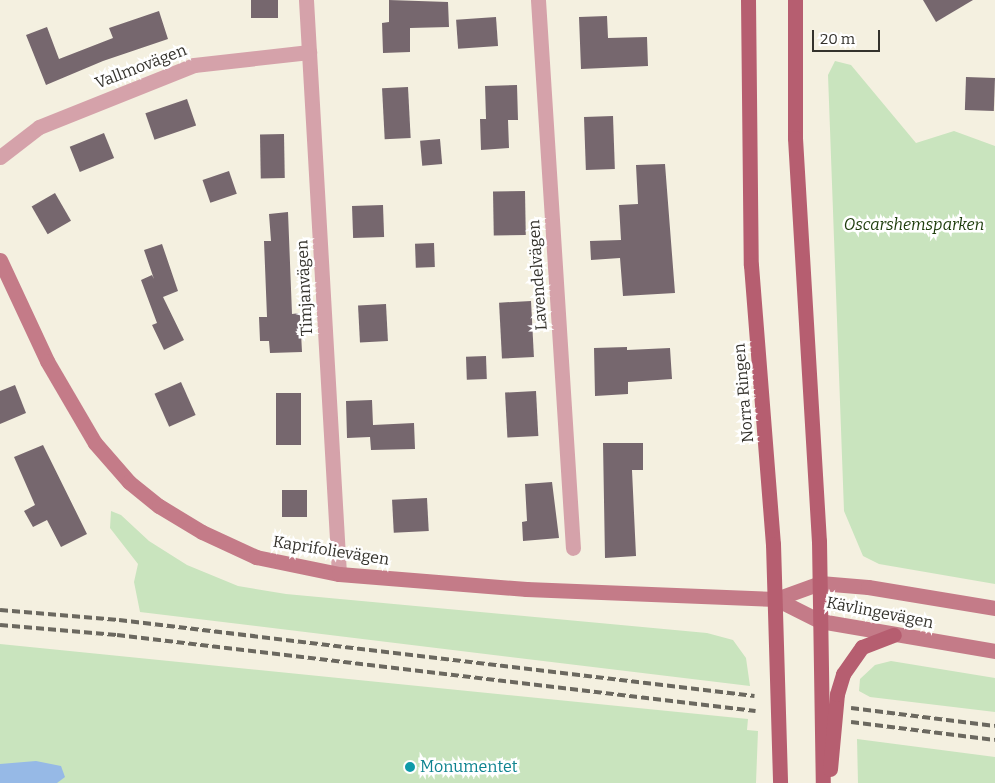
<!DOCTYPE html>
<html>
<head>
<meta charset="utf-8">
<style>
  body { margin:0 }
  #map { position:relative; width:995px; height:783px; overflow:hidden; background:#f4f0e0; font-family:Bitter,serif }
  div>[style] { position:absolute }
  .green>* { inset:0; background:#c9e4be }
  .water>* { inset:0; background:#96b9e6 }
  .building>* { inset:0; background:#76676e; transform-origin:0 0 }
  .minor>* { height:15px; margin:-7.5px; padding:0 7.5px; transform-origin:7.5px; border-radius:7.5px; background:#d5a2aa }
  .secondary>* { height:15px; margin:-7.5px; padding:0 7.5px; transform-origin:7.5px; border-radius:7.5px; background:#c47b88 }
  .primary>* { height:15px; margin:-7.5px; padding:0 7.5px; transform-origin:7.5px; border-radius:7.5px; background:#b65e70 }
  .rail>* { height:4px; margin-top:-2px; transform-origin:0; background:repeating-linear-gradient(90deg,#6b685f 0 8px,transparent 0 12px) }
  .dots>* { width:14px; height:14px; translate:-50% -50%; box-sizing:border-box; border:2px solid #fff; border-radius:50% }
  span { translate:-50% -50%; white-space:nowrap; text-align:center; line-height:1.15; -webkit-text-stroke:5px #fff; paint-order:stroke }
  .street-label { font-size:16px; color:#34322c }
  .park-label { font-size:16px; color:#1d3c0b; font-style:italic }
  .culture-label { font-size:16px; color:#0d838f }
  .left { translate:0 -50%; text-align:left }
  .scale { position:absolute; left:812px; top:30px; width:68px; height:22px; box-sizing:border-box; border:2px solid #34322c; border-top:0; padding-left:6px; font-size:15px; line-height:18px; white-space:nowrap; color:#34322c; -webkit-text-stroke:4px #fff; paint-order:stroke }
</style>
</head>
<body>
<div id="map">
  <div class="green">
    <div style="clip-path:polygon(835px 61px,851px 65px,916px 143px,954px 131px,995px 146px,995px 584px,879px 564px,863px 556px,844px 511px,828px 75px)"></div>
    <div style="clip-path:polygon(111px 511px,121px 515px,149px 541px,187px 565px,238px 586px,286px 594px,707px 633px,733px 640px,746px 658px,750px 686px,140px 612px,134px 582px,138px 564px,110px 528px)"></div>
    <div style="clip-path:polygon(0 644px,748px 719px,747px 730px,758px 731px,756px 783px,0 783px)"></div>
    <div style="clip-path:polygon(891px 661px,995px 678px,995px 712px,870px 697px,859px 691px,860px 679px,875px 665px)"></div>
    <div style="clip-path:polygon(857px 739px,995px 757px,995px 783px,858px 783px)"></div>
  </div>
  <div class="water">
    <div style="clip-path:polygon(36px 761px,61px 766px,65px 777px,57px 783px,0 783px,0 764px)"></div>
  </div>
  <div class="building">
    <div style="left:251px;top:0;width:27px;height:18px"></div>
    <div style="clip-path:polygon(389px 0,448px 2px,449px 27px,410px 28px,410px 52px,383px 53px,382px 23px,389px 22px)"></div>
    <div style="clip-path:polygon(923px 0,973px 0,936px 22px)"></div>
    <div style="clip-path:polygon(159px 11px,168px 39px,103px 61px,46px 85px,26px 35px,47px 27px,59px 59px,113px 38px,109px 28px)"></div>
    <div style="clip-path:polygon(607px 16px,608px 38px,647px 37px,648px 66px,581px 69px,579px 17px)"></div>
    <div style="left:496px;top:17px;width:29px;height:40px;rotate:86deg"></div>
    <div style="left:966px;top:77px;width:29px;height:33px;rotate:2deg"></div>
    <div style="clip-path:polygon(517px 85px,518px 120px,508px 120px,509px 148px,481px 150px,480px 119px,486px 119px,485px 86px)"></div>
    <div style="left:408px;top:87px;width:51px;height:26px;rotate:87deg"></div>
    <div style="left:187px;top:99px;width:28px;height:44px;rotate:71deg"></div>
    <div style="left:613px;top:116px;width:53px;height:29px;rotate:88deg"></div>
    <div style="left:104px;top:133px;width:27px;height:37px;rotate:68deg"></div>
    <div style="left:284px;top:134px;width:44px;height:24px;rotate:89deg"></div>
    <div style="left:440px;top:139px;width:25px;height:20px;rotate:85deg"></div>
    <div style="clip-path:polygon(665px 164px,675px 293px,623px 296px,620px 258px,591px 260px,590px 241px,621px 240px,619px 205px,638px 204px,636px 165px)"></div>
    <div style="left:229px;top:171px;width:24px;height:28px;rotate:71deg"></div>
    <div style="left:525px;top:191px;width:44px;height:32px;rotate:89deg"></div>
    <div style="left:55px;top:193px;width:32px;height:27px;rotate:60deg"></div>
    <div style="left:383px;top:205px;width:32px;height:31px;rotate:88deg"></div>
    <div style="clip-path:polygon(288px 212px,292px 314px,300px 313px,302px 352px,270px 353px,269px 341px,260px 341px,259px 317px,267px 317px,264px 241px,271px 241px,269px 214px)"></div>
    <div style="left:434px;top:243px;width:24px;height:19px;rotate:88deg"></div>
    <div style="clip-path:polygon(162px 244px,178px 291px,163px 297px,184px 340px,164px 350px,152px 325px,157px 323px,141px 280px,152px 275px,154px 279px,144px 250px)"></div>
    <div style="left:531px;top:301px;width:56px;height:32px;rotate:87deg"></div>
    <div style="left:386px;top:304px;width:37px;height:28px;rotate:87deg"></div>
    <div style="clip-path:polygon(627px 347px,627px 350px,670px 348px,672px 379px,628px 382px,628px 394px,595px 396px,594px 348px)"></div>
    <div style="left:486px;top:356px;width:23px;height:20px;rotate:88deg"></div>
    <div style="left:181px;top:382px;width:36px;height:29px;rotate:66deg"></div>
    <div style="clip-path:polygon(15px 385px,26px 413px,0 424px,0 391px)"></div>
    <div style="left:536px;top:391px;width:45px;height:31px;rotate:87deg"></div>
    <div style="left:276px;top:393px;width:25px;height:52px"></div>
    <div style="clip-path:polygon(372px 400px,373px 425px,414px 423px,415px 449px,371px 450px,370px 437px,347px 438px,346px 401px)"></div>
    <div style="clip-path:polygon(603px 443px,643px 443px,643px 470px,632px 470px,636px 556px,605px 558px)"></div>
    <div style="clip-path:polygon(43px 445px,87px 534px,61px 547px,47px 520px,33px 527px,24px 511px,35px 505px,14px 457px)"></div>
    <div style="clip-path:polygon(552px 482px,559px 538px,523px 541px,522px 522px,527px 521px,525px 484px)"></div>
    <div style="left:282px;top:490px;width:25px;height:27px"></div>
    <div style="left:427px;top:498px;width:33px;height:35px;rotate:87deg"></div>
  </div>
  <div class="minor">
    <div style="left:306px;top:0;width:575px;rotate:86.71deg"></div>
    <div style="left:538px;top:0;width:549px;rotate:86.35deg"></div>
    <div style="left:0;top:157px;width:49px;rotate:-37.6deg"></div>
    <div style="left:39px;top:127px;width:167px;rotate:-21.8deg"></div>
    <div style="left:194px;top:65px;width:116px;rotate:-6.4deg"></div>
  </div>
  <div class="secondary">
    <div style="left:0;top:260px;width:111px;rotate:65deg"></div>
    <div style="left:47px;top:361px;width:95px;rotate:59.7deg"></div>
    <div style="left:95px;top:443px;width:52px;rotate:48.9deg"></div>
    <div style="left:129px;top:482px;width:38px;rotate:39deg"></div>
    <div style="left:159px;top:506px;width:50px;rotate:31.2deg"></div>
    <div style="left:202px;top:532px;width:60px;rotate:24.8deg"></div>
    <div style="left:256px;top:557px;width:85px;rotate:11.6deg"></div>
    <div style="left:339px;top:574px;width:188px;rotate:4.6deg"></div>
    <div style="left:526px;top:589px;width:250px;rotate:2.3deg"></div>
    <div style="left:776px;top:599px;width:47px;rotate:-20deg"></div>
    <div style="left:820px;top:583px;width:48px;rotate:4.8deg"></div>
    <div style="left:868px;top:587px;width:129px;rotate:9.4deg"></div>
    <div style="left:776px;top:599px;width:49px;rotate:26.6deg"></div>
    <div style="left:820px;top:621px;width:178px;rotate:9.7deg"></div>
  </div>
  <div class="primary">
    <div style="left:748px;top:0;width:265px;rotate:89.4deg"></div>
    <div style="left:751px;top:265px;width:280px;rotate:85.5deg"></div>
    <div style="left:773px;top:544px;width:239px;rotate:88.3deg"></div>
    <div style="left:795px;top:0;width:138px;rotate:90deg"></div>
    <div style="left:795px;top:138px;width:404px;rotate:86.6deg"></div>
    <div style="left:819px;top:541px;width:242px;rotate:89.1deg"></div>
    <div style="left:830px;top:769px;width:75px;rotate:-84.7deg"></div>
    <div style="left:837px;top:694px;width:21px;rotate:-73deg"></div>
    <div style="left:843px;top:674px;width:33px;rotate:-55deg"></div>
    <div style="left:862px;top:647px;width:34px;rotate:-21deg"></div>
  </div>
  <div class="rail">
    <div style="left:0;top:610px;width:119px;rotate:4.8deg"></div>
    <div style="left:119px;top:620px;width:640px;rotate:6.82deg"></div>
    <div style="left:0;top:625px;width:117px;rotate:4.9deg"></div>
    <div style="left:117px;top:635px;width:643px;rotate:6.79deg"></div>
    <div style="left:851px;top:708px;width:145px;rotate:7.1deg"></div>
    <div style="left:851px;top:722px;width:145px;rotate:7.1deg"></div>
  </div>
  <div class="dots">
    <div style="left:410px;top:767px;background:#0f9aa8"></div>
  </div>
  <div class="street-label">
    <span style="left:141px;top:67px;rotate:-21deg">Vallmovägen</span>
    <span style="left:538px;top:275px;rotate:-94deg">Lavendelvägen</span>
    <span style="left:305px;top:288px;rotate:-93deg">Timjanvägen</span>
    <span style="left:744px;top:393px;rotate:-95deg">Norra Ringen</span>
    <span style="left:331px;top:551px;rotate:9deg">Kaprifolievägen</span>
    <span style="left:880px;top:613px;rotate:11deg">Kävlingevägen</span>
  </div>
  <div class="park-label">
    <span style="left:914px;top:225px">Oscarshemsparken</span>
  </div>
  <div class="culture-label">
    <span class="left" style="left:420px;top:767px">Monumentet</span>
  </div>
  <div class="scale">20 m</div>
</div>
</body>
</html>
